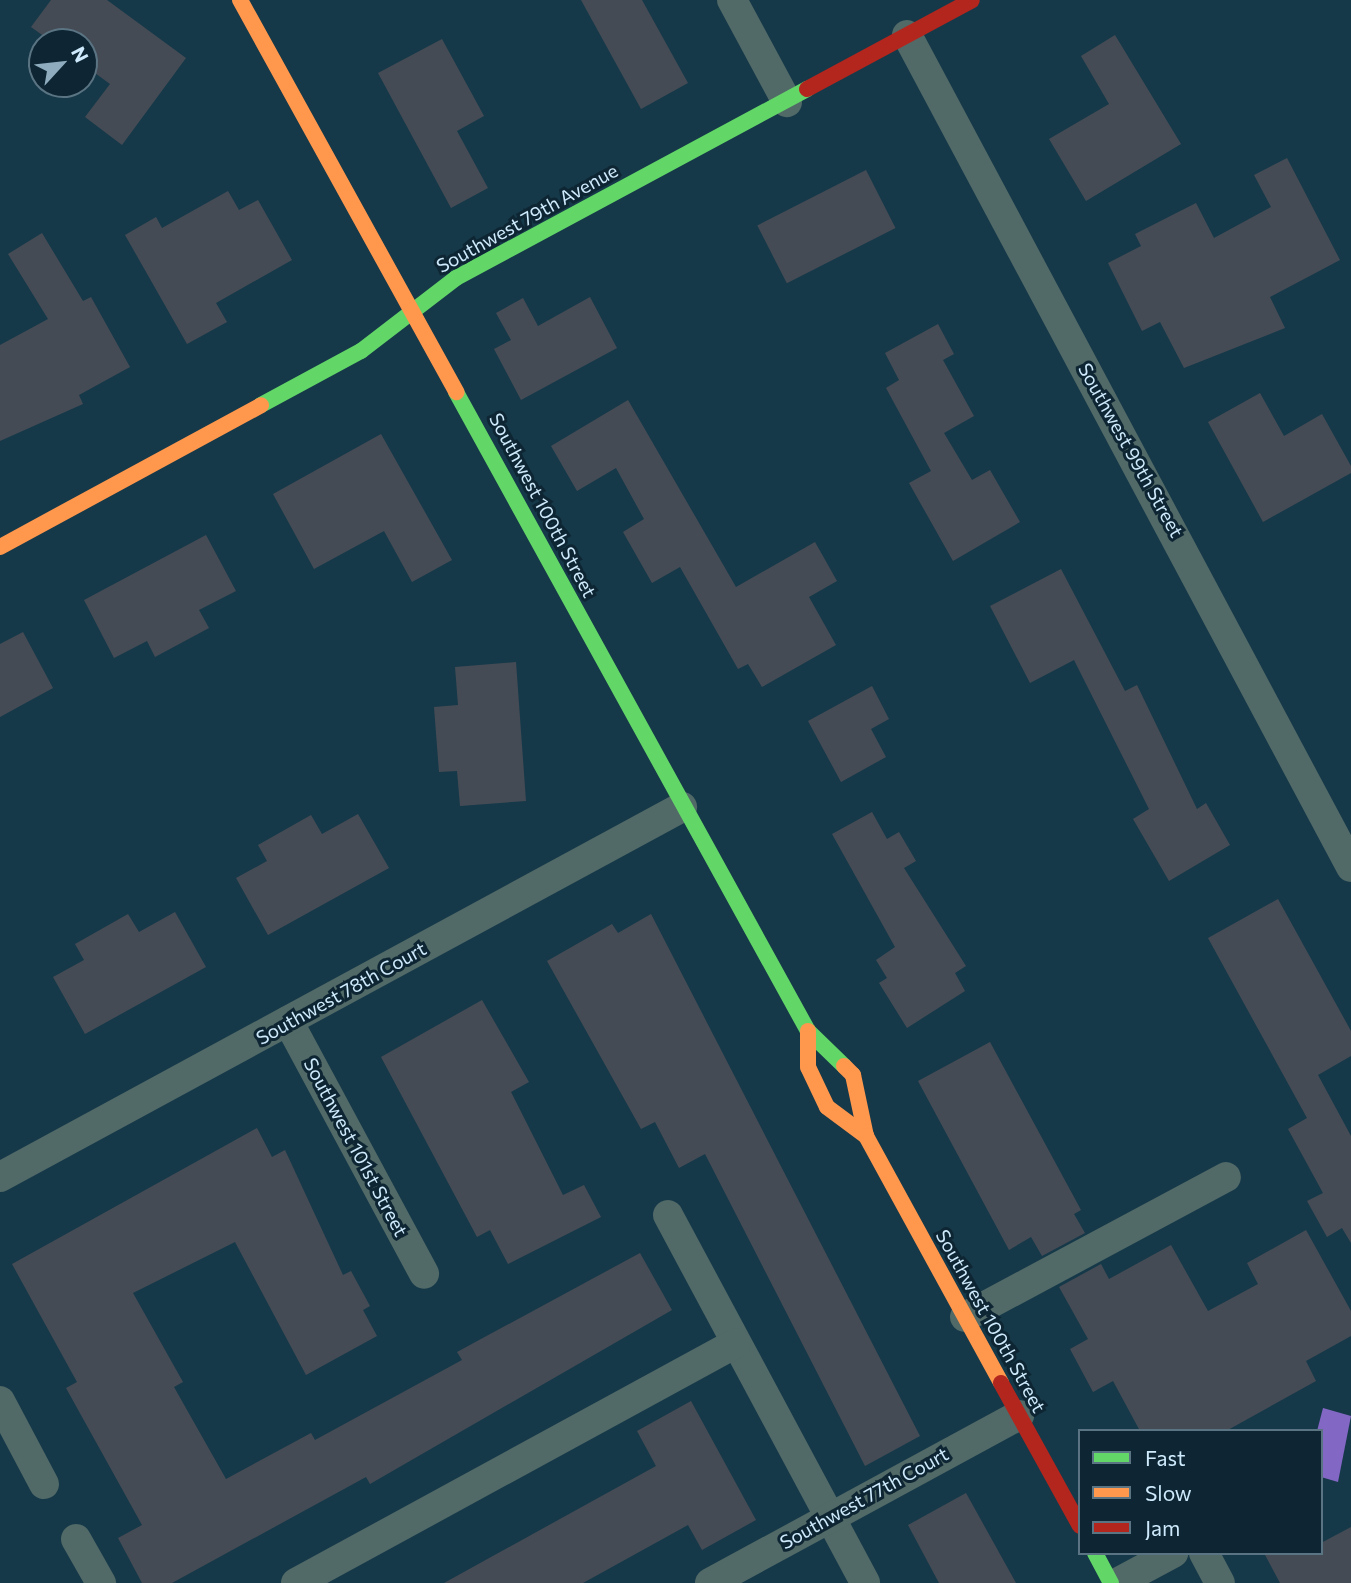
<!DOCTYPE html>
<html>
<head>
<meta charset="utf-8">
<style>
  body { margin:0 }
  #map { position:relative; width:1351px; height:1583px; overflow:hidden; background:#163949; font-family:Commissioner,sans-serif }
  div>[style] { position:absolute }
  .water>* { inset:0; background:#8367c5 }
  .building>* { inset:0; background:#454b55; transform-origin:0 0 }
  .street>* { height:30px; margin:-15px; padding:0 15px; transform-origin:15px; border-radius:15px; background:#516967 }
  .fast>* { height:16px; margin:-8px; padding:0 8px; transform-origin:8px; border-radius:8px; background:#63d668 }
  .slow>* { height:16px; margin:-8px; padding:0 8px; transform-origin:8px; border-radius:8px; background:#ff974d }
  .jam>* { height:16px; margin:-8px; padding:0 8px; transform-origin:8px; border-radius:8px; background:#b3261e }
  span { translate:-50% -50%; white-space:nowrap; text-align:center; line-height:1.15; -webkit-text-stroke:6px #0e2633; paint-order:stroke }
  .street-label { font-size:19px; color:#ceeafc }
  .legend { position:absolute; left:1078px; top:1429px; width:245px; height:126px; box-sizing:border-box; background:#0e2633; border:2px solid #5b7483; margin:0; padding:9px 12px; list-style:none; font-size:21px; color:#ceeafc }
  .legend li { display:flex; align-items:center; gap:14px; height:35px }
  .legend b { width:35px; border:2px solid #5b7483 }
  .north { position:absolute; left:28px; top:28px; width:70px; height:70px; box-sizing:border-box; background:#0e2633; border:2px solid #5b7483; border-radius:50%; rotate:63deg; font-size:19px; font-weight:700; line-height:28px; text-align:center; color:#ceeafc }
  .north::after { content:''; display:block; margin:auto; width:24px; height:32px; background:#8eacbd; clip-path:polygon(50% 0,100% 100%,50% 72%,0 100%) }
</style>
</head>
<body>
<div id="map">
  <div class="water">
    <div style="clip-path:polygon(1323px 1408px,1351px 1416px,1338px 1482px,1321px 1477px,1317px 1431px)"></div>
  </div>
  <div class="building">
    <div style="clip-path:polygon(51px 0,107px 0,186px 58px,122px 145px,85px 117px,110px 84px,84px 65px,84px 42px,52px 42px,31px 27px)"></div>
    <div style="clip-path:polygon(581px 0,642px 0,688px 83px,641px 109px)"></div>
    <div style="clip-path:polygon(1115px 35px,1181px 144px,1086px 201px,1049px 139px,1109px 104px,1081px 56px)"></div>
    <div style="clip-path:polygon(442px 39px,484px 116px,457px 131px,488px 188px,451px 208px,378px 73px)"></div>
    <div style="clip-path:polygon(1287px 158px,1340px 260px,1270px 297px,1285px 328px,1184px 368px,1160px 322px,1142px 331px,1108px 263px,1141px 246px,1135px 234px,1196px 203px,1214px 238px,1271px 207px,1254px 175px)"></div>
    <div style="left:866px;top:170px;width:65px;height:122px;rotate:63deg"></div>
    <div style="clip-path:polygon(228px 191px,239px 210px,258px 200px,292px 260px,216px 303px,227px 322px,187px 344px,125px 235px,156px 217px,162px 228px)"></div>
    <div style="clip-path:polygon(42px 233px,83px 301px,91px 297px,130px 367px,79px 395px,83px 404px,0 441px,0 345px,48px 319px,8px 254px)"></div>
    <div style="clip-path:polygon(590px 297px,617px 348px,521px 400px,494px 349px,511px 340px,496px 313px,523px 298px,538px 326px)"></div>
    <div style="clip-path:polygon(938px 324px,954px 354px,943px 360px,974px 416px,944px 433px,972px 480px,990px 470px,1020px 522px,953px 561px,909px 483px,931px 471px,886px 388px,899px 380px,885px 353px)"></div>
    <div style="clip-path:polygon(1260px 393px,1284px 436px,1322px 414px,1351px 466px,1351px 473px,1263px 522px,1208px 422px)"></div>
    <div style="clip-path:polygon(628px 400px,736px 587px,815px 542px,837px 581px,809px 597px,836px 645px,762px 687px,748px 664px,738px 669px,680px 567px,652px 583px,623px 532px,644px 519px,616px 468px,577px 491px,551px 446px)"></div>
    <div style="clip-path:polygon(381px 434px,452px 560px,412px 582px,384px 531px,314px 569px,273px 494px)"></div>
    <div style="clip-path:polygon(206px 535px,236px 591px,199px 610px,209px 628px,155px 657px,147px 641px,114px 658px,84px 600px)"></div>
    <div style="clip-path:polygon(1061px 569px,1125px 691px,1137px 685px,1197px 809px,1206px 803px,1230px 845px,1169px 881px,1133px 819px,1149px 809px,1074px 660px,1030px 683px,990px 606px)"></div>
    <div style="clip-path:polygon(23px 632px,53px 688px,0 717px,0 644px)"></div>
    <div style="clip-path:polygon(516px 662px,526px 801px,460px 806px,457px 771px,439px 772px,434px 707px,458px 705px,455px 667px)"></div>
    <div style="clip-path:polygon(872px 686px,889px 719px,871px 729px,886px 757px,841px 782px,808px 721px)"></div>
    <div style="clip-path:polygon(872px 812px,887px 839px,899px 832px,916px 861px,904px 868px,966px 966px,955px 973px,965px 991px,907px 1028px,879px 983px,887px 978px,876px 960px,895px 947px,832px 834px)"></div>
    <div style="clip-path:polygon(358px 814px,389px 868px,268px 935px,236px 878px,267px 861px,258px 845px,311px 815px,322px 834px)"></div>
    <div style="clip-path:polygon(1278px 899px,1351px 1031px,1351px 1056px,1318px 1075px,1351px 1136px,1351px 1243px,1342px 1228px,1327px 1237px,1307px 1201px,1323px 1193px,1288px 1129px,1307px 1118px,1208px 938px)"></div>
    <div style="clip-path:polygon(175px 912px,206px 967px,85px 1034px,53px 977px,84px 960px,75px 944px,128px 914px,139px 932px)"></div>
    <div style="clip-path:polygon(651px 914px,920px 1436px,865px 1466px,705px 1154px,679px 1168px,655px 1122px,641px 1129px,547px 961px,612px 924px,618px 933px)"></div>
    <div style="clip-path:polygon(482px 1000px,529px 1082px,511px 1092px,563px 1195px,584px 1185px,601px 1217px,508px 1264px,490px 1230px,477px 1237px,381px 1057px)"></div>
    <div style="clip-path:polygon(990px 1042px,1081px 1210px,1074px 1214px,1085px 1233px,1042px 1256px,1031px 1237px,1009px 1250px,918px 1081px)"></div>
    <div style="clip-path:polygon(257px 1128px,272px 1157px,285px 1150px,343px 1275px,351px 1271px,370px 1306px,363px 1310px,377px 1336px,306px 1375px,235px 1242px,133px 1293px,183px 1382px,174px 1387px,226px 1479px,311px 1433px,315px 1440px,462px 1360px,457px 1352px,640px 1253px,672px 1310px,370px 1484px,366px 1477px,172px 1583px,142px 1583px,118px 1538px,142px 1525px,66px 1388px,77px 1382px,12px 1264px)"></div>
    <div style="clip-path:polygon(1306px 1230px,1351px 1311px,1351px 1336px,1306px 1361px,1316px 1381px,1226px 1431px,1140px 1431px,1113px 1381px,1093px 1392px,1070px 1349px,1088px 1339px,1059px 1287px,1101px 1264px,1109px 1279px,1171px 1245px,1208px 1311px,1258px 1284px,1247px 1263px)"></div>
    <div style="clip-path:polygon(691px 1401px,756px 1520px,702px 1550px,688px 1525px,583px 1583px,444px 1583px,656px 1466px,637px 1431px)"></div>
    <div style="clip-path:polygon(966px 1493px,1016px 1583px,939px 1583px,908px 1525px)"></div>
    <div style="clip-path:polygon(1351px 1527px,1351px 1583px,1280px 1583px,1264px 1553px,1321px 1553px,1321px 1543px)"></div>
  </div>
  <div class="street">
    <div style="left:732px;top:0;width:116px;rotate:61.7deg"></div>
    <div style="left:907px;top:35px;width:943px;rotate:61.91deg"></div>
    <div style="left:288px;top:1021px;width:287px;rotate:61.7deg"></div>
    <div style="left:0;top:1177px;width:776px;rotate:-28.48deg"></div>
    <div style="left:668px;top:1215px;width:417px;rotate:61.8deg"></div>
    <div style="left:965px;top:1317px;width:296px;rotate:-28.2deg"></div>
    <div style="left:0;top:1401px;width:94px;rotate:62.1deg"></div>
    <div style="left:76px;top:1539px;width:51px;rotate:60.4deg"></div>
    <div style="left:1204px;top:1553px;width:34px;rotate:62deg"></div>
    <div style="left:296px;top:1583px;width:501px;rotate:-28.61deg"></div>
    <div style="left:710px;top:1583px;width:352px;rotate:-28.5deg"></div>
    <div style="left:1117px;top:1583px;width:64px;rotate:-28.2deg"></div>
  </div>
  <div class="fast">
    <div style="left:456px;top:392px;width:730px;rotate:61.15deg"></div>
    <div style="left:808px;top:1031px;width:50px;rotate:44.2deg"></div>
    <div style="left:261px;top:405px;width:114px;rotate:-28.4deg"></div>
    <div style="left:361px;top:351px;width:120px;rotate:-37.5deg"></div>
    <div style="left:456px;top:278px;width:399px;rotate:-28.3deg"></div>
    <div style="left:1095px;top:1553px;width:34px;rotate:62deg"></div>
  </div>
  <div class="slow">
    <div style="left:240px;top:0;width:448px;rotate:61.1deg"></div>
    <div style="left:0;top:547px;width:297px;rotate:-28.5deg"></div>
    <div style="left:808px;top:1031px;width:36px;rotate:90deg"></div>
    <div style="left:808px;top:1067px;width:44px;rotate:64.6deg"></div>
    <div style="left:827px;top:1107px;width:49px;rotate:36.6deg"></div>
    <div style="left:844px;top:1066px;width:13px;rotate:45deg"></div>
    <div style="left:853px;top:1075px;width:62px;rotate:78deg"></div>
    <div style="left:866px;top:1136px;width:281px;rotate:61.3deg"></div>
  </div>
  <div class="jam">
    <div style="left:807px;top:89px;width:187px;rotate:-28.3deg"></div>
    <div style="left:1001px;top:1383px;width:163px;rotate:61.1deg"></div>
  </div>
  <div class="street-label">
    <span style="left:527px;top:218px;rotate:-29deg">Southwest 79th Avenue</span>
    <span style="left:1131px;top:450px;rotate:61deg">Southwest 99th Street</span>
    <span style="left:543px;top:505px;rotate:62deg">Southwest 100th Street</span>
    <span style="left:341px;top:993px;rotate:-29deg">Southwest 78th Court</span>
    <span style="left:356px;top:1147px;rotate:62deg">Southwest 101st Street</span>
    <span style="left:991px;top:1321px;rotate:61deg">Southwest 100th Street</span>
    <span style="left:864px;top:1498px;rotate:-29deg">Southwest 77th Court</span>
  </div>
  <ul class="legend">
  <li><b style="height:9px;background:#63d668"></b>Fast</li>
  <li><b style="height:9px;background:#ff974d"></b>Slow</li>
  <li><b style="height:9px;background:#b3261e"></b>Jam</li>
  </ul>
  <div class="north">N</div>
</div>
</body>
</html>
